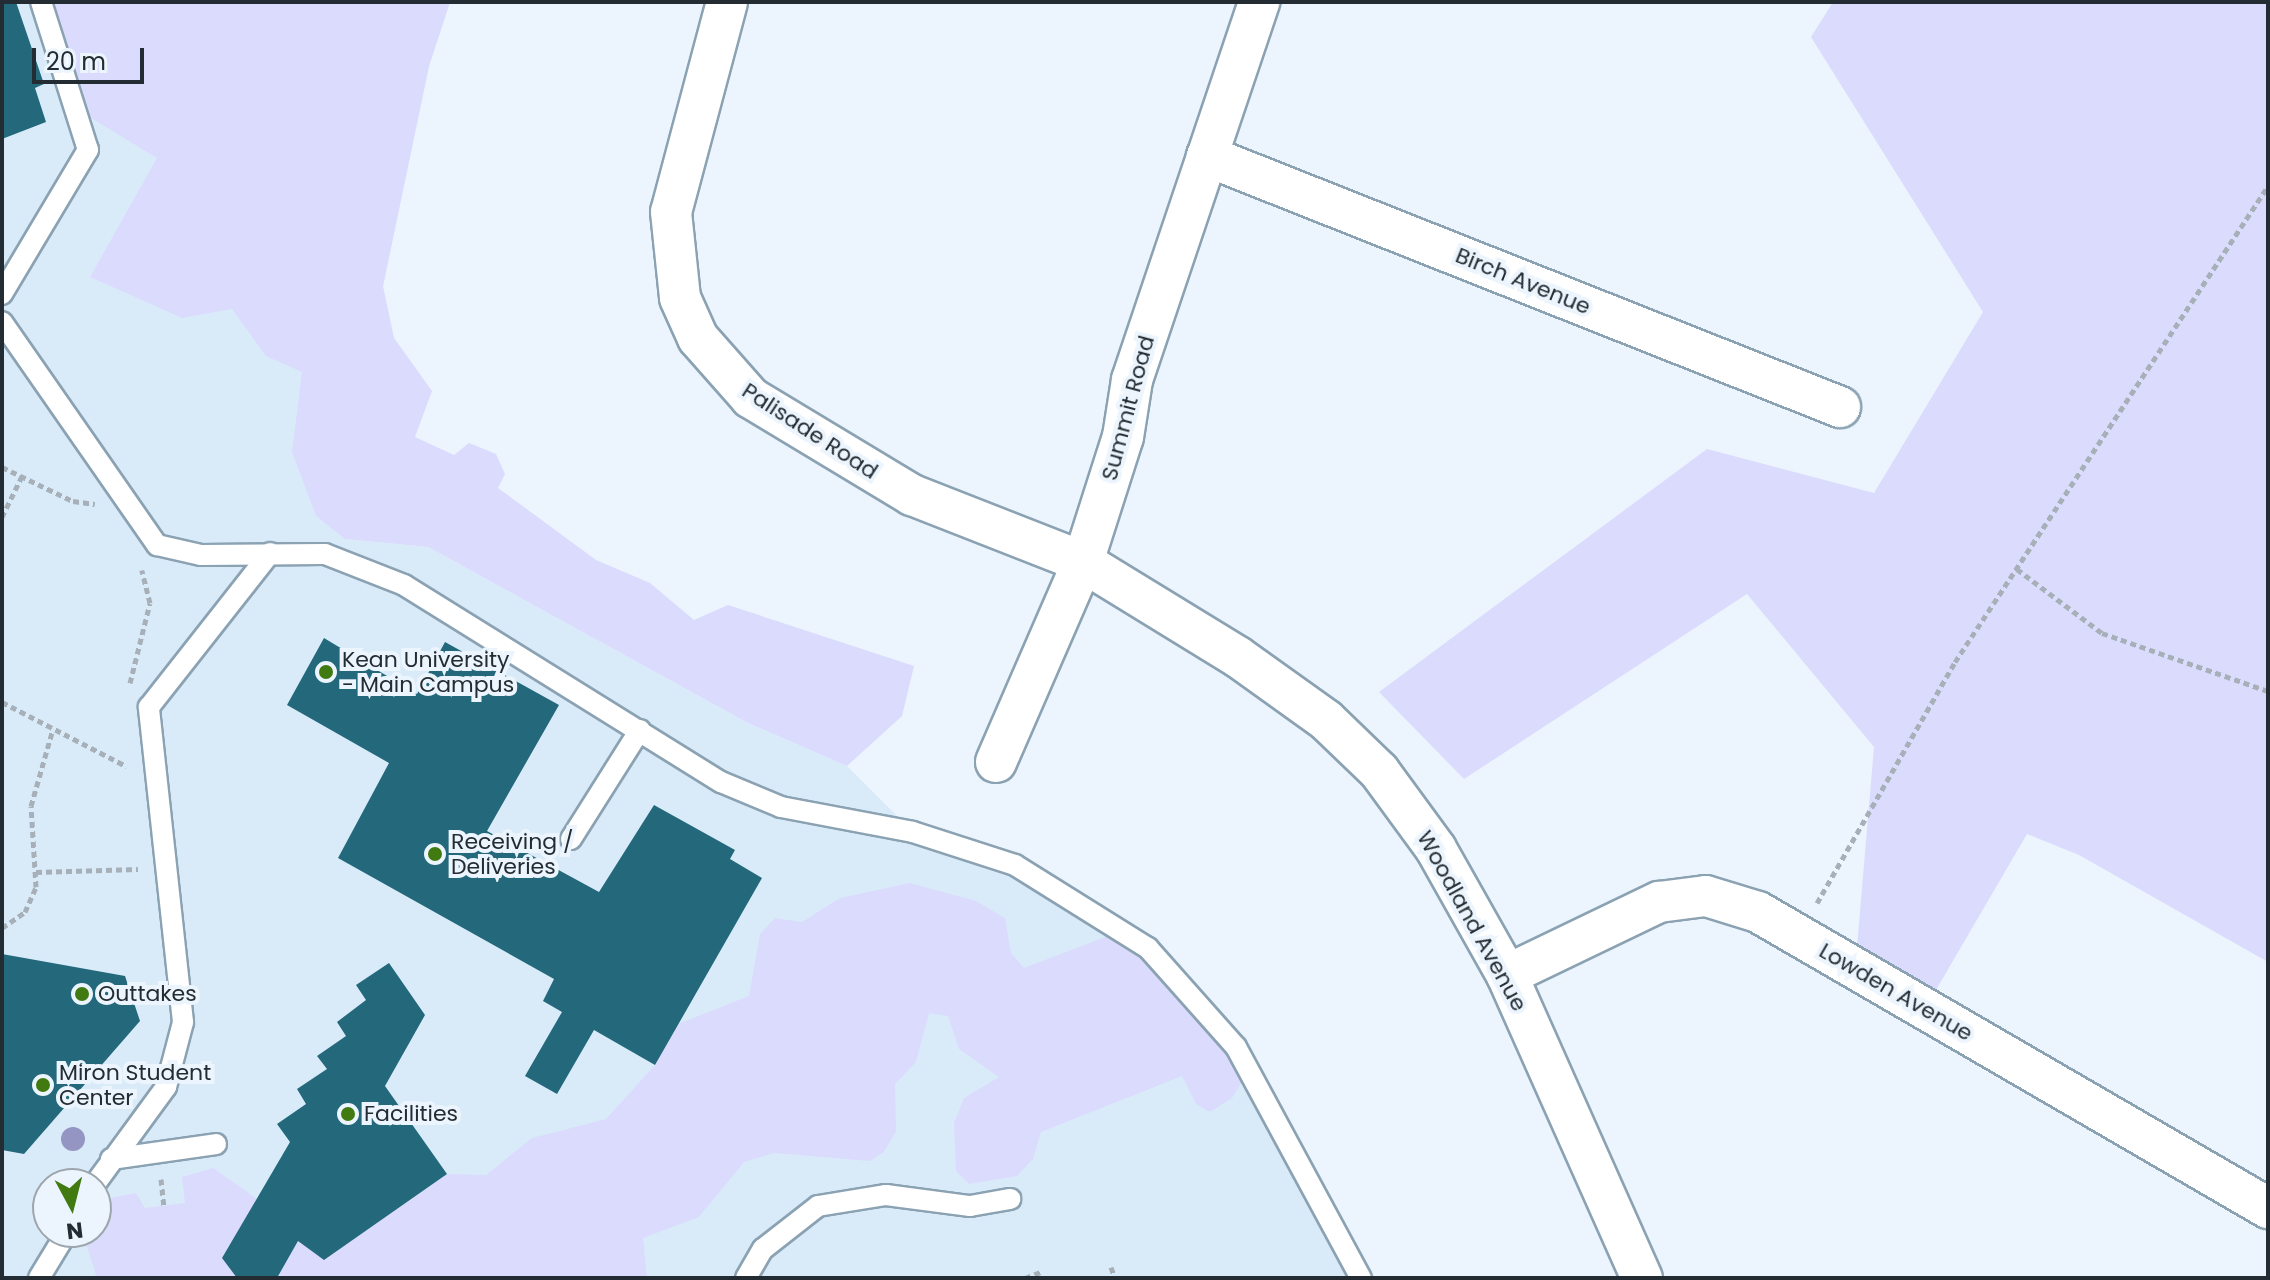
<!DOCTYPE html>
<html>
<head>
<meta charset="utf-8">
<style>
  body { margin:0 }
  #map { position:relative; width:2270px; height:1280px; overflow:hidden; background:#ecf5fd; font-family:Poppins,sans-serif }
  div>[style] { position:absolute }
  .built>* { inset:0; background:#d9ebf9 }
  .green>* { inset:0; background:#dbdbfd }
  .building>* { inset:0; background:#24687c }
  .path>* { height:5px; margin-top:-2.5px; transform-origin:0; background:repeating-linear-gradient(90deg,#a7b0b8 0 6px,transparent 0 10px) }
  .roads { filter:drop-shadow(2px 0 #8ba2b3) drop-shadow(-2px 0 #8ba2b3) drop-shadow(0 2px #8ba2b3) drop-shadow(0 -2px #8ba2b3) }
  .service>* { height:20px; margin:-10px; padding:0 10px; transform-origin:10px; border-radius:10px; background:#fff }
  .minor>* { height:40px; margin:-20px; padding:0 20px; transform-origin:20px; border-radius:20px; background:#fff }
  .trees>* { width:24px; height:24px; margin:-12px; border-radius:50%; background:#9595c3 }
  .dots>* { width:22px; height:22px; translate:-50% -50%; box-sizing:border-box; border:4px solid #ecf5fd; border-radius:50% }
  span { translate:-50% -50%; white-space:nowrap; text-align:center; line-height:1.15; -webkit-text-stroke:8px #ecf5fd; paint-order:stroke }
  .street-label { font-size:22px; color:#232c33 }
  .poi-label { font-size:22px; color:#232c33 }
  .left { translate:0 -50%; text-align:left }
  .frame { position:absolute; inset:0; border:4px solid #232c33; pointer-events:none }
  .north { position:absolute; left:32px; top:1168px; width:80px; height:80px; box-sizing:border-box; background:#ecf5fd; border:2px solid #9ca5ac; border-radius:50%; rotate:173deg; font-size:22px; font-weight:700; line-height:32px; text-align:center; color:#232c33 }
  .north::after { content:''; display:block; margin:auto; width:28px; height:36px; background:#417a11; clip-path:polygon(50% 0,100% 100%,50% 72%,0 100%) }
  .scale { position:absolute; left:32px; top:48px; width:112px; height:36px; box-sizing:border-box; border:4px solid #232c33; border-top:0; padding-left:10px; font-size:24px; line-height:28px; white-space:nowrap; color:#232c33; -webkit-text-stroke:6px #ecf5fd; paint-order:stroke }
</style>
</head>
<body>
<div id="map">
  <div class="built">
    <div style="clip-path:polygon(evenodd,2px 2px,450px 2px,429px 66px,383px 286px,345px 539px,428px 547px,748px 723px,847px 766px,913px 832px,1015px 865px,1148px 948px,1236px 1047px,1361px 1278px,2px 1278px,2px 2px,48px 1184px,96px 1184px,96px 1232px,48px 1232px,48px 1184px)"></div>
  </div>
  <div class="green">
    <div style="clip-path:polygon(41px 2px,450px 2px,429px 66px,383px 286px,394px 338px,432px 391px,415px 437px,454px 455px,469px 443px,496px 454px,505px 474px,498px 488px,596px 560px,650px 583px,694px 620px,728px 605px,914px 666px,902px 716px,847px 766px,748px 723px,428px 547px,345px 539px,316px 516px,292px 452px,302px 372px,266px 356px,232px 309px,182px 318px,90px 277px,157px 158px,76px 109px)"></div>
    <div style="clip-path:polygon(1833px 2px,2268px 2px,2268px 962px,2079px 855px,2027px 834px,1933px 995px,1857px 947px,1874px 747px,1747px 594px,1464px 779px,1379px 692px,1707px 449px,1874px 493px,1983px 312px,1811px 37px)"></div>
    <div style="clip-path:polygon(910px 883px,976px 901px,1005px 918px,1011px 953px,1024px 968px,1121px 931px,1249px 1070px,1232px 1098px,1210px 1112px,1196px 1104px,1182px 1076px,1041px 1132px,1033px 1159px,1017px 1176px,969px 1184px,956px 1171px,954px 1123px,964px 1098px,999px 1077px,959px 1049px,948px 1016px,929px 1013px,916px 1062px,895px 1084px,896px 1131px,884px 1152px,870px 1161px,774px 1153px,744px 1162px,699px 1217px,643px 1238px,647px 1278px,277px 1278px,298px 1241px,324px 1260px,447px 1174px,486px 1175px,532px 1138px,606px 1119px,655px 1065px,678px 1024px,749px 996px,760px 934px,775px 918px,802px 922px,840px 898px)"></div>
    <div style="clip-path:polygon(213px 1168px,257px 1199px,222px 1258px,237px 1278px,97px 1278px,82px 1232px,96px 1232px,96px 1201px,136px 1193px,145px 1208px,185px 1203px,182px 1177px)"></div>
  </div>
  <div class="building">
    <div style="clip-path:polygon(2px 2px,16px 2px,44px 84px,35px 88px,46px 122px,2px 139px)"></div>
    <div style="clip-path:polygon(324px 638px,417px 694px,445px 642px,559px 705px,487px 831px,599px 892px,654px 805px,735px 850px,730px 859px,762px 878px,655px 1065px,594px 1030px,557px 1094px,525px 1076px,562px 1012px,543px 1001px,554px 979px,338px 858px,389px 763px,287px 705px)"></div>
    <div style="clip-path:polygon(2px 954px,125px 976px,140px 1021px,24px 1154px,2px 1150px)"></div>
    <div style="clip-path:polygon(389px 963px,425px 1015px,385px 1086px,447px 1174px,324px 1260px,298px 1241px,277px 1278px,237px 1278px,222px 1258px,290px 1142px,277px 1124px,306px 1104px,297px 1089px,327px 1069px,317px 1056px,346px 1036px,337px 1022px,366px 1000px,356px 985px)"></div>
  </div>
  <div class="path">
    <div style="left:2px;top:467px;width:79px;rotate:25.6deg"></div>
    <div style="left:73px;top:501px;width:22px;rotate:8deg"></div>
    <div style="left:2px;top:517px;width:46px;rotate:-64deg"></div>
    <div style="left:2017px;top:569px;width:106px;rotate:37deg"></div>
    <div style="left:2102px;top:633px;width:176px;rotate:19.3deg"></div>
    <div style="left:130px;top:683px;width:82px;rotate:-76deg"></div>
    <div style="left:150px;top:603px;width:34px;rotate:-104deg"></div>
    <div style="left:2px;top:702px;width:140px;rotate:27.3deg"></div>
    <div style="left:36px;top:872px;width:102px;rotate:-1.7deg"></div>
    <div style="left:1817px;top:903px;width:278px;rotate:-60.2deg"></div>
    <div style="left:1955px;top:662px;width:570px;rotate:-56.67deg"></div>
    <div style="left:2px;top:928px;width:28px;rotate:-35deg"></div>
    <div style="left:25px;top:912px;width:27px;rotate:-66deg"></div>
    <div style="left:36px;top:887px;width:81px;rotate:-93.5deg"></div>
    <div style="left:31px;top:806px;width:80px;rotate:-74.1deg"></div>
    <div style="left:161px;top:1179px;width:27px;rotate:84deg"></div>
    <div style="left:1111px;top:1267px;width:12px;rotate:70deg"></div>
    <div style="left:1025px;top:1278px;width:17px;rotate:-21deg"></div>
  </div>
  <div class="roads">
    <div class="service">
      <div style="left:2px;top:294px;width:168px;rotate:-59.2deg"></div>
      <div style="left:88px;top:150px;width:155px;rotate:-107.6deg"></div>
      <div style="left:2px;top:322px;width:272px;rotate:55.2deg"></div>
      <div style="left:157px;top:545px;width:45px;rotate:12.8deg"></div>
      <div style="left:201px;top:555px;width:124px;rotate:-0.5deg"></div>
      <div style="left:325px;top:554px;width:85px;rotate:21.4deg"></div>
      <div style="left:404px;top:585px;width:373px;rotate:31.9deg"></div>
      <div style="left:721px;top:782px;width:65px;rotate:22.6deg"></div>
      <div style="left:781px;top:807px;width:134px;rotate:10.7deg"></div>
      <div style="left:913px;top:832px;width:107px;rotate:17.9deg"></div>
      <div style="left:1015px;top:865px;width:157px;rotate:32deg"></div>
      <div style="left:1148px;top:948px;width:132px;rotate:48.4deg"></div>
      <div style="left:1236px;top:1047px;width:263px;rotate:61.6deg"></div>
      <div style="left:571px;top:839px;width:129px;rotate:-57.7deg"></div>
      <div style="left:111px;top:1159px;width:106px;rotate:-8.1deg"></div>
      <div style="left:95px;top:1184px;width:120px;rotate:-53.8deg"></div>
      <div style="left:166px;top:1087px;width:67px;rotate:-75.3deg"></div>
      <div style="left:183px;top:1022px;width:317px;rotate:-96.2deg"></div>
      <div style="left:149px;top:707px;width:196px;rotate:-51.8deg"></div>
      <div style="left:39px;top:1278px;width:54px;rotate:-58.7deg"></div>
      <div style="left:746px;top:1278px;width:34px;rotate:-60deg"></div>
      <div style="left:763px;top:1249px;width:70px;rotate:-38deg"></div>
      <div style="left:818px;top:1206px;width:69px;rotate:-9.2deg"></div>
      <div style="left:886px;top:1195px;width:85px;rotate:7.5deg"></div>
      <div style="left:970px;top:1206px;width:41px;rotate:-9.9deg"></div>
    </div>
    <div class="minor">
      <div style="left:727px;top:2px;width:217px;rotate:104.9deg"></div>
      <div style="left:671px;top:212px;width:86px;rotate:84deg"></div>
      <div style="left:680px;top:298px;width:44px;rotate:65.8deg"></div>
      <div style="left:698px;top:338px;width:80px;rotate:48.5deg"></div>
      <div style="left:751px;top:398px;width:188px;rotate:31.1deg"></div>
      <div style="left:912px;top:495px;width:184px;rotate:21.4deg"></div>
      <div style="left:1083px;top:562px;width:182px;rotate:31.5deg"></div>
      <div style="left:1238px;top:657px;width:108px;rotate:35.6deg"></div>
      <div style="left:1326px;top:720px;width:74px;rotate:43.9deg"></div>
      <div style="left:1379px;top:771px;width:97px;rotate:53.8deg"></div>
      <div style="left:1436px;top:849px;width:145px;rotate:60.6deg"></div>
      <div style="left:1507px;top:975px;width:332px;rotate:66deg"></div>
      <div style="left:1207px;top:156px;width:681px;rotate:21.63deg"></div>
      <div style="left:996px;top:762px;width:218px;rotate:-66.5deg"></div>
      <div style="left:1083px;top:562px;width:131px;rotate:-72.3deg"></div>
      <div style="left:1123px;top:437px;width:58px;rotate:-81deg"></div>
      <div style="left:1132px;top:380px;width:399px;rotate:-71.4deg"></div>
      <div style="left:1507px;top:975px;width:169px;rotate:-25.7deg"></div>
      <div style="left:1659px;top:902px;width:47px;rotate:-7.3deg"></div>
      <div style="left:1706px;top:896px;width:54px;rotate:17.1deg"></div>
      <div style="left:1758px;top:912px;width:590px;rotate:30.13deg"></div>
    </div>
  </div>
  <div class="trees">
    <div style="left:73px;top:1139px"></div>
  </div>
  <div class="dots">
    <div style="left:326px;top:672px;background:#417a11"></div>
    <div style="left:435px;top:854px;background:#417a11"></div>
    <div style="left:82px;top:994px;background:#417a11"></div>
    <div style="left:43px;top:1085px;background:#417a11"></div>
    <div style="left:348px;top:1114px;background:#417a11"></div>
  </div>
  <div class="street-label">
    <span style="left:1523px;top:281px;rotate:22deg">Birch Avenue</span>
    <span style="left:1128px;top:408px;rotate:-75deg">Summit Road</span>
    <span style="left:810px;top:431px;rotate:33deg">Palisade Road</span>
    <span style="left:1472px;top:921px;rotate:61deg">Woodland Avenue</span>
    <span style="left:1896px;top:992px;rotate:30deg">Lowden Avenue</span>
  </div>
  <div class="poi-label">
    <span class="left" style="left:342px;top:672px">Kean University<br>- Main Campus</span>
    <span class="left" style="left:451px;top:854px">Receiving /<br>Deliveries</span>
    <span class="left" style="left:98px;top:994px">Outtakes</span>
    <span class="left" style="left:59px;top:1085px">Miron Student<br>Center</span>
    <span class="left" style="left:364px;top:1114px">Facilities</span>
  </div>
  <div class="frame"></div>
  <div class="north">N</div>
  <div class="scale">20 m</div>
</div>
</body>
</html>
